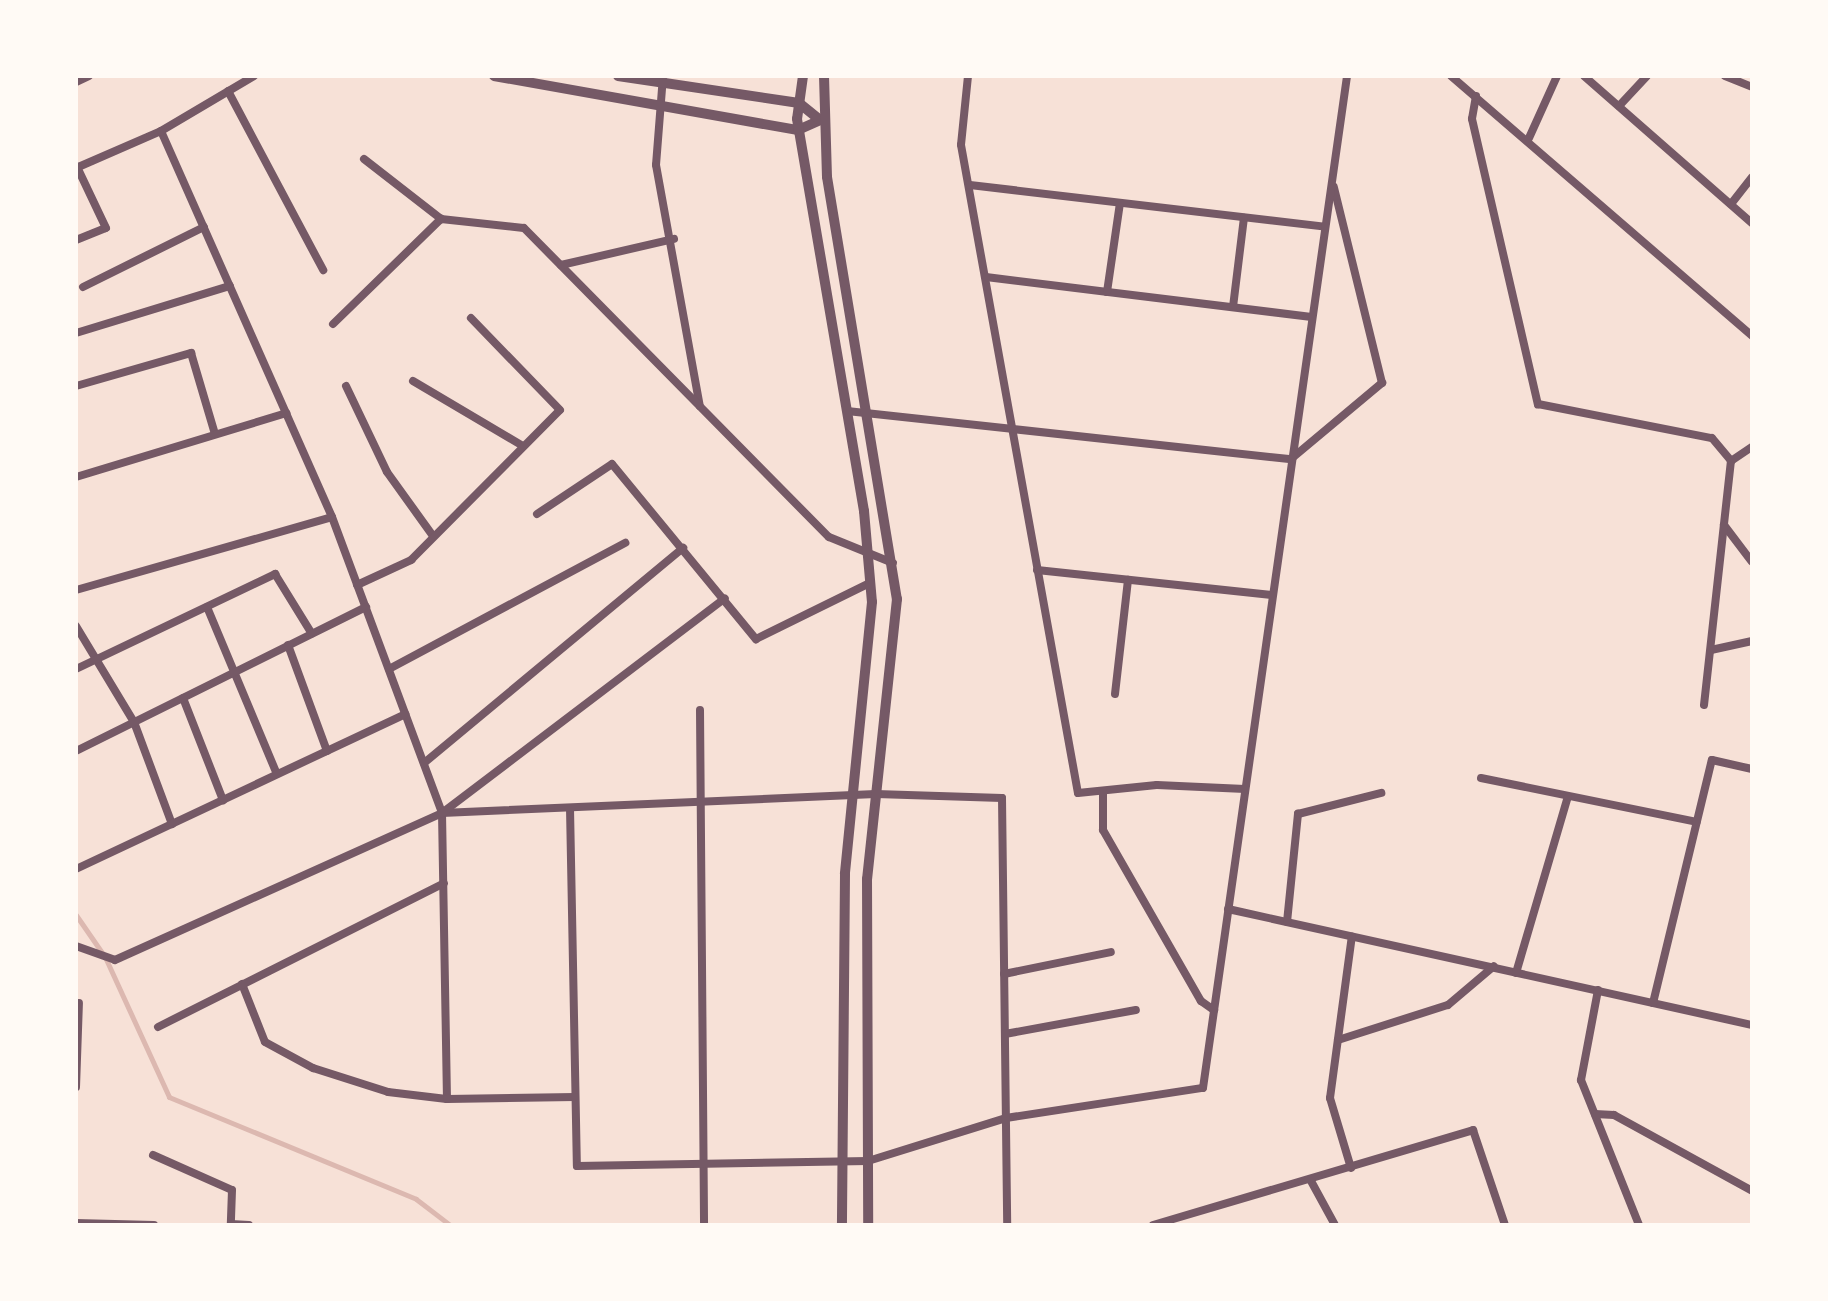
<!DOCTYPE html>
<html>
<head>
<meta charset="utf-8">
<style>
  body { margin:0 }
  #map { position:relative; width:1828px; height:1301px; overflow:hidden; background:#f7e1d7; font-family:"Roboto Condensed",sans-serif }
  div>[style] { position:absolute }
  .stream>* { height:5px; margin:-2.5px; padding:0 2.5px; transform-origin:2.5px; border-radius:2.5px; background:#dcb8b0 }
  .minor>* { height:8px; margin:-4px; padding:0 4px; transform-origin:4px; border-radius:4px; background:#755966 }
  .tertiary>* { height:10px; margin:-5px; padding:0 5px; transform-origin:5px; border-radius:5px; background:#755966 }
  span { translate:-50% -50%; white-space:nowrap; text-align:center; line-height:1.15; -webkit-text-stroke:8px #fffaf5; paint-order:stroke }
  .frame { position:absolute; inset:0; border:78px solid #fffaf5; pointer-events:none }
</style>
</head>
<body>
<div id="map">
  <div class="stream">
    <div style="left:76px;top:915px;width:51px;rotate:55.4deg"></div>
    <div style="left:105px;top:957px;width:154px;rotate:65.4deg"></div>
    <div style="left:169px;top:1097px;width:267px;rotate:22.4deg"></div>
    <div style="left:416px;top:1199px;width:43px;rotate:37.4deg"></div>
  </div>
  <div class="minor">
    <div style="left:663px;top:76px;width:89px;rotate:94.5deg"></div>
    <div style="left:656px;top:165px;width:245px;rotate:79.7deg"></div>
    <div style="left:968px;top:76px;width:69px;rotate:95.8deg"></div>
    <div style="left:961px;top:145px;width:658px;rotate:79.77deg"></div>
    <div style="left:1078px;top:793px;width:79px;rotate:-5.8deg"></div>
    <div style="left:1157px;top:785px;width:88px;rotate:2.6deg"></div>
    <div style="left:1451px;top:76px;width:398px;rotate:40.8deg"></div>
    <div style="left:1584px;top:76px;width:223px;rotate:41.2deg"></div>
    <div style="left:1725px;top:76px;width:29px;rotate:22deg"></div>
    <div style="left:76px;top:82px;width:14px;rotate:-25deg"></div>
    <div style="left:228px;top:91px;width:203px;rotate:62deg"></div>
    <div style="left:1476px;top:96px;width:23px;rotate:100deg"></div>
    <div style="left:1472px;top:119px;width:293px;rotate:77deg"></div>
    <div style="left:1538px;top:404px;width:177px;rotate:11.1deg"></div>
    <div style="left:1712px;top:438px;width:30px;rotate:50deg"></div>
    <div style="left:1619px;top:106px;width:41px;rotate:-47deg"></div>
    <div style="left:161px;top:131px;width:422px;rotate:66.1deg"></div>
    <div style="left:332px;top:517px;width:316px;rotate:69.6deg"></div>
    <div style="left:442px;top:813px;width:286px;rotate:89deg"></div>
    <div style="left:1529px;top:138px;width:68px;rotate:-65.7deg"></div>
    <div style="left:364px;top:159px;width:98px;rotate:37.9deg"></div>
    <div style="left:441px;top:219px;width:83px;rotate:6.2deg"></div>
    <div style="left:524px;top:228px;width:434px;rotate:45.4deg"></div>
    <div style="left:829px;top:537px;width:69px;rotate:22.1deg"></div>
    <div style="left:76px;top:168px;width:93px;rotate:-23.5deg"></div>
    <div style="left:161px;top:131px;width:108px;rotate:-30.6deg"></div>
    <div style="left:970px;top:185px;width:357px;rotate:6.7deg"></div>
    <div style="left:1731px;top:204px;width:34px;rotate:-52deg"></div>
    <div style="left:76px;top:240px;width:32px;rotate:-22deg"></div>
    <div style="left:106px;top:228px;width:68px;rotate:-115.4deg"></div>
    <div style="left:561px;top:265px;width:116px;rotate:-13deg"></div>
    <div style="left:986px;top:277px;width:328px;rotate:7deg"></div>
    <div style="left:83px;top:287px;width:135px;rotate:-26.4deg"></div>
    <div style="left:1107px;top:292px;width:90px;rotate:-81.7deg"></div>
    <div style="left:1233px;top:307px;width:90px;rotate:-83deg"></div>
    <div style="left:333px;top:324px;width:151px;rotate:-44.2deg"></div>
    <div style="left:76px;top:333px;width:161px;rotate:-17deg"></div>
    <div style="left:413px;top:381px;width:128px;rotate:30.6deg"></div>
    <div style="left:76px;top:386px;width:120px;rotate:-16deg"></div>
    <div style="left:191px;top:353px;width:84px;rotate:73.5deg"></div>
    <div style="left:346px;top:386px;width:95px;rotate:64.5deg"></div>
    <div style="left:387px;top:472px;width:79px;rotate:54.3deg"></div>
    <div style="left:847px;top:411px;width:447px;rotate:6.2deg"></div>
    <div style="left:1291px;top:459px;width:119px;rotate:-39.9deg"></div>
    <div style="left:1382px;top:383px;width:202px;rotate:-103.8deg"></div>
    <div style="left:76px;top:477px;width:220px;rotate:-16.9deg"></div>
    <div style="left:537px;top:514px;width:90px;rotate:-33.7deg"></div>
    <div style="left:612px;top:464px;width:227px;rotate:50.6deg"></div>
    <div style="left:756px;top:639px;width:127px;rotate:-26.2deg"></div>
    <div style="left:1724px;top:525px;width:46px;rotate:52.9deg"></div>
    <div style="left:1037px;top:570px;width:236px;rotate:6.1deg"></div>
    <div style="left:357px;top:585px;width:60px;rotate:-24.8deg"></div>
    <div style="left:411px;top:560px;width:211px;rotate:-45.2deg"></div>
    <div style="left:560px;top:410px;width:128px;rotate:-134.1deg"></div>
    <div style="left:76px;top:590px;width:266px;rotate:-15.9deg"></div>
    <div style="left:207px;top:607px;width:181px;rotate:67.3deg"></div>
    <div style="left:76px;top:626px;width:112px;rotate:58.9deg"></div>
    <div style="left:134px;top:722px;width:109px;rotate:69.6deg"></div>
    <div style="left:288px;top:645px;width:113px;rotate:69.8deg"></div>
    <div style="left:1711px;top:650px;width:42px;rotate:-12.4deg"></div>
    <div style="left:76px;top:669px;width:221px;rotate:-25.5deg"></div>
    <div style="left:275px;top:574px;width:70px;rotate:58.3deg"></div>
    <div style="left:389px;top:669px;width:268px;rotate:-28.1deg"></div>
    <div style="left:1115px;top:694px;width:115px;rotate:-83.5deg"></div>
    <div style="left:183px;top:698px;width:110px;rotate:68.6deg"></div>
    <div style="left:1704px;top:705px;width:245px;rotate:-83.7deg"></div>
    <div style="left:1731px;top:461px;width:25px;rotate:-34deg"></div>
    <div style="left:700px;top:710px;width:515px;rotate:89.55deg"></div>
    <div style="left:76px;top:751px;width:324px;rotate:-26.4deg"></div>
    <div style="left:424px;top:763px;width:337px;rotate:-39.7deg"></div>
    <div style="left:1481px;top:778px;width:220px;rotate:11.5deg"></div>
    <div style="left:1103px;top:791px;width:39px;rotate:90deg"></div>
    <div style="left:1103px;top:830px;width:197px;rotate:60.2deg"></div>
    <div style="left:1201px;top:1001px;width:16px;rotate:35deg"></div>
    <div style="left:570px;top:808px;width:358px;rotate:88.9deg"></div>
    <div style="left:577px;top:1166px;width:291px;rotate:-1deg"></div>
    <div style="left:868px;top:1161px;width:145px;rotate:-17.3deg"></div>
    <div style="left:1006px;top:1118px;width:199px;rotate:-8.7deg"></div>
    <div style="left:1203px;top:1088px;width:1022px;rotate:-81.9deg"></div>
    <div style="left:442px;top:813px;width:434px;rotate:-2.5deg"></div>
    <div style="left:876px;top:794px;width:126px;rotate:1.8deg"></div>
    <div style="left:1002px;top:798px;width:427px;rotate:89.3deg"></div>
    <div style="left:76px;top:869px;width:364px;rotate:-25.2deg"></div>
    <div style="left:1228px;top:909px;width:537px;rotate:12.48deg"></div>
    <div style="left:1287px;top:922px;width:109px;rotate:-84.2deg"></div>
    <div style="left:1298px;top:814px;width:86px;rotate:-14.2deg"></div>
    <div style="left:76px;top:946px;width:41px;rotate:19.7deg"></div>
    <div style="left:115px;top:960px;width:359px;rotate:-24.2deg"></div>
    <div style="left:442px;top:813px;width:355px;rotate:-37.2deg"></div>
    <div style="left:1516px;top:973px;width:184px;rotate:-73.6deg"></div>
    <div style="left:1004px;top:974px;width:109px;rotate:-11.6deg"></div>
    <div style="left:242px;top:984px;width:62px;rotate:68.4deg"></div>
    <div style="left:265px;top:1042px;width:55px;rotate:28.4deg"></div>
    <div style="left:313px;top:1068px;width:79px;rotate:17.7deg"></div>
    <div style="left:388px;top:1092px;width:59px;rotate:6.8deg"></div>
    <div style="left:447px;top:1099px;width:128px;rotate:-0.9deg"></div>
    <div style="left:1598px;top:990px;width:92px;rotate:100.7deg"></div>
    <div style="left:1581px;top:1080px;width:156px;rotate:68.2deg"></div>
    <div style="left:1653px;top:1003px;width:250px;rotate:-76.4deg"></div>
    <div style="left:1712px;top:760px;width:41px;rotate:12.7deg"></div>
    <div style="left:158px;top:1027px;width:320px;rotate:-26.7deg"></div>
    <div style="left:1005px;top:1034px;width:133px;rotate:-10.4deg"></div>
    <div style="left:1338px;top:1040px;width:115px;rotate:-17.7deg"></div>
    <div style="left:1448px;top:1005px;width:60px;rotate:-40.3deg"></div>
    <div style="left:76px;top:1087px;width:84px;rotate:-88deg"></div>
    <div style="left:1595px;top:1114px;width:19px;rotate:3deg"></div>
    <div style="left:1614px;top:1115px;width:158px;rotate:28.8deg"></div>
    <div style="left:153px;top:1155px;width:86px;rotate:23.9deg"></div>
    <div style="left:232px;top:1190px;width:35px;rotate:92deg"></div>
    <div style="left:1351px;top:1168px;width:73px;rotate:-106.7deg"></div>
    <div style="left:1330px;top:1098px;width:163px;rotate:-82.3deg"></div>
    <div style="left:1311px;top:1181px;width:50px;rotate:61.4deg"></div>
    <div style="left:76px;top:1223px;width:78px;rotate:1.5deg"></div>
    <div style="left:231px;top:1224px;width:18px;rotate:3deg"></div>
    <div style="left:1153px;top:1225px;width:334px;rotate:-16.5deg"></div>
    <div style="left:1473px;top:1130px;width:100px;rotate:71.4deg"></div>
  </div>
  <div class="tertiary">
    <div style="left:494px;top:76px;width:309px;rotate:10.1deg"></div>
    <div style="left:798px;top:130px;width:24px;rotate:-24deg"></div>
    <div style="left:820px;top:120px;width:27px;rotate:-141deg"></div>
    <div style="left:799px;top:103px;width:183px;rotate:-171.5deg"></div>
    <div style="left:803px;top:76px;width:43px;rotate:97.9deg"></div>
    <div style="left:797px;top:119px;width:398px;rotate:80.3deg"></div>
    <div style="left:864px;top:511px;width:91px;rotate:85deg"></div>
    <div style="left:872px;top:602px;width:273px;rotate:95.7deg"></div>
    <div style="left:845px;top:874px;width:351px;rotate:90.5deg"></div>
    <div style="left:824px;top:76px;width:101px;rotate:88.3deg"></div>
    <div style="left:827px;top:177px;width:428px;rotate:80.6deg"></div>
    <div style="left:897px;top:599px;width:282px;rotate:96.1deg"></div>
    <div style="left:867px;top:879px;width:346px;rotate:89.8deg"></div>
  </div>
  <div class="frame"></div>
</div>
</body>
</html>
